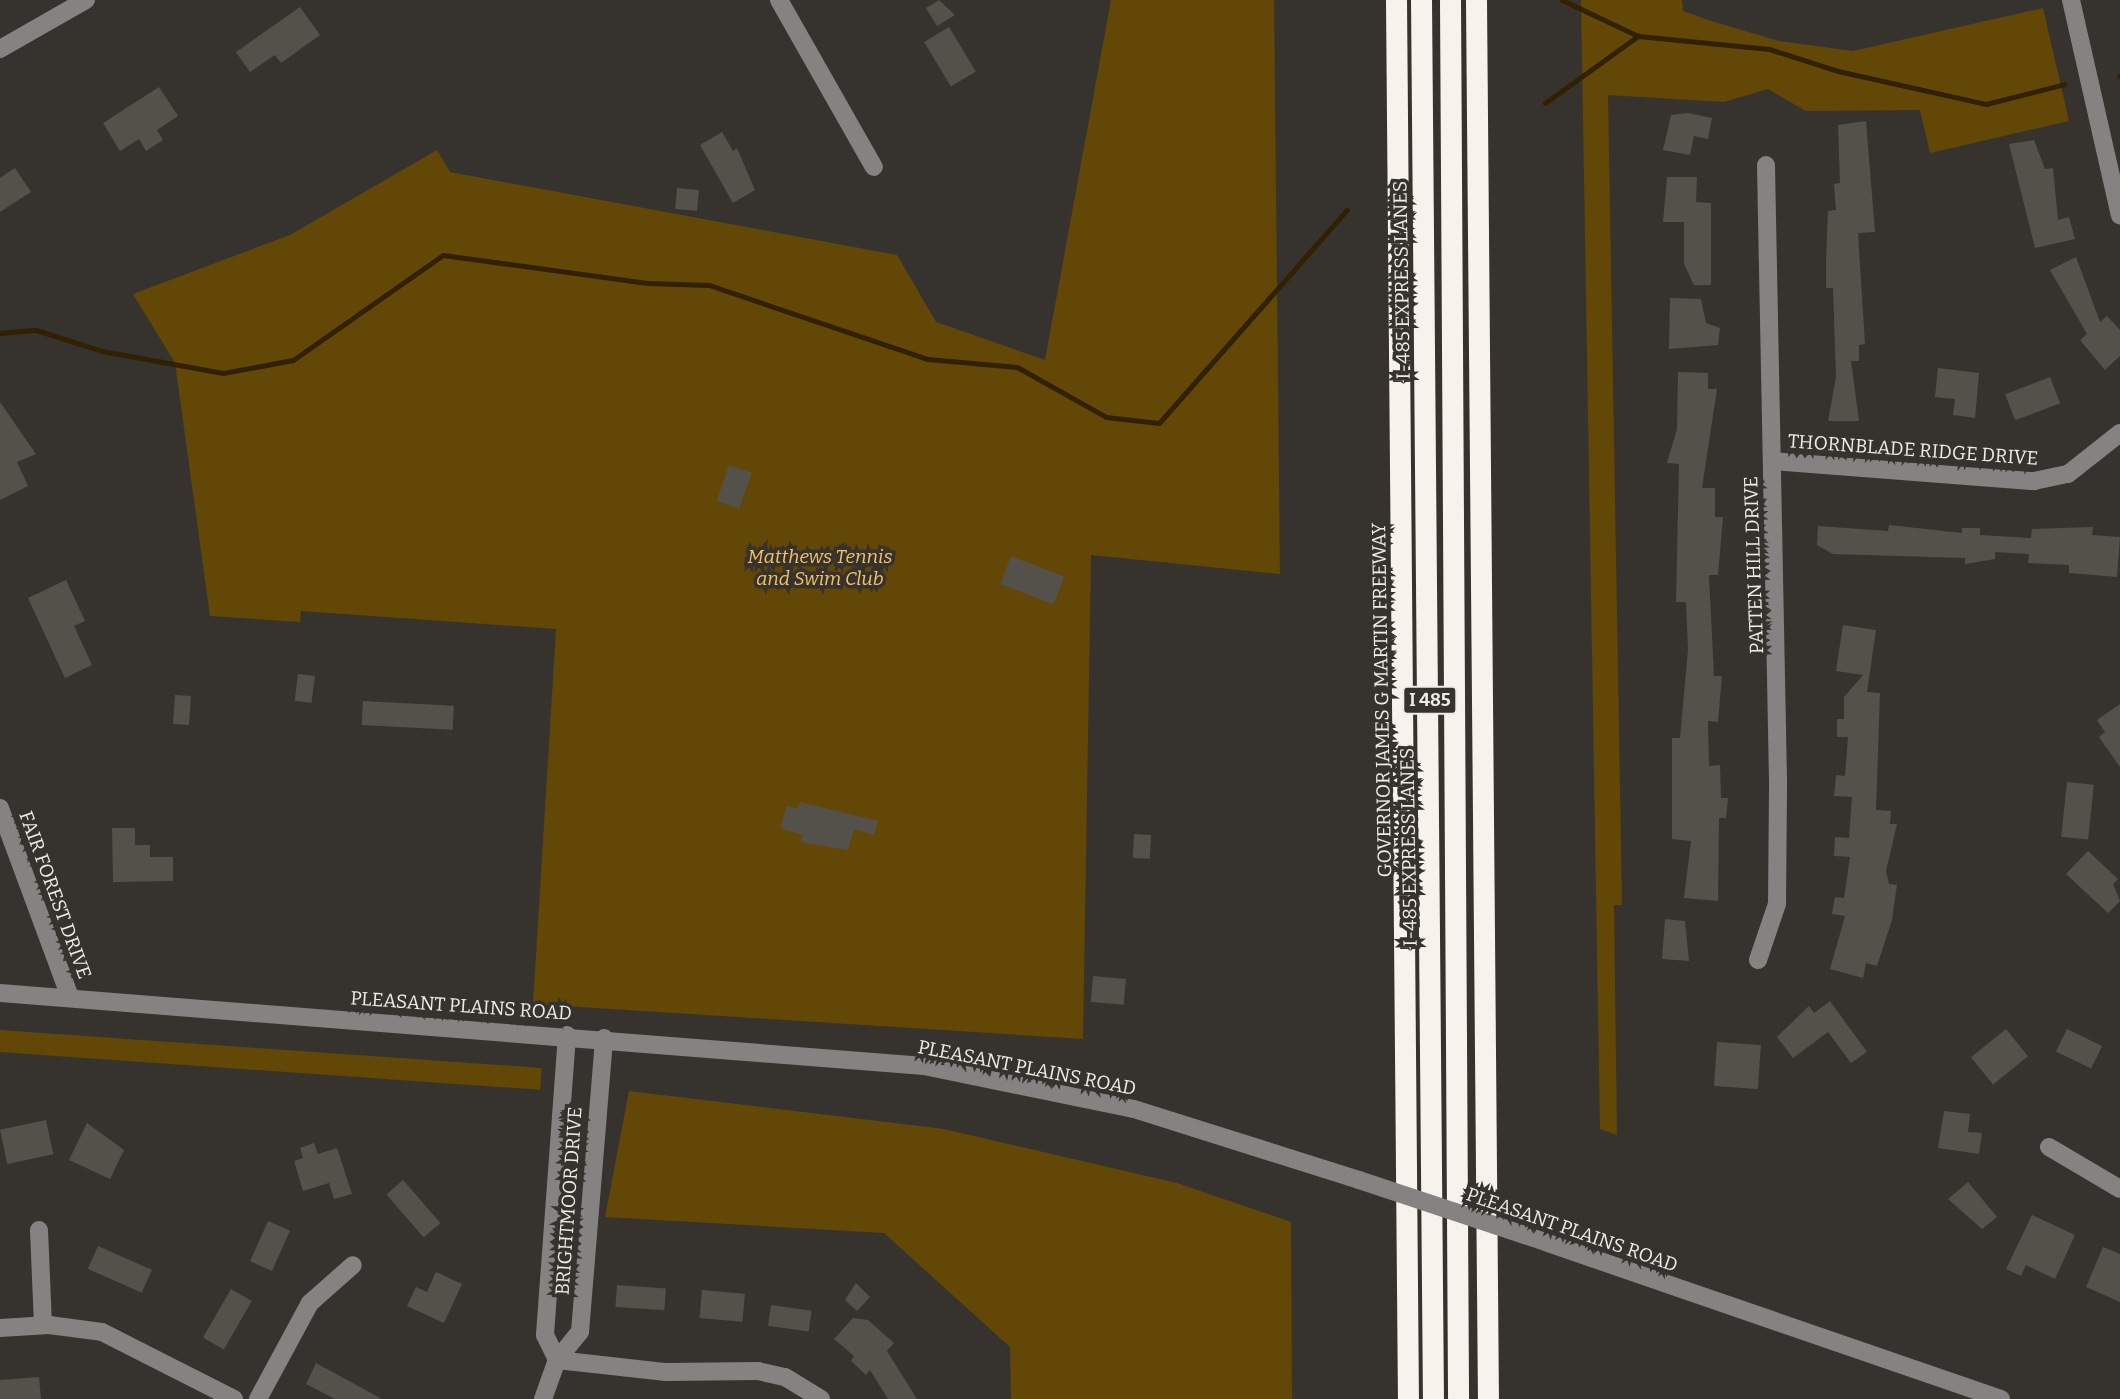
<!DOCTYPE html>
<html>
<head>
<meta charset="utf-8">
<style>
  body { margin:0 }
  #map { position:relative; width:2120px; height:1399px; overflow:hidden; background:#36332e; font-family:Bitter,serif }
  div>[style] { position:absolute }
  .green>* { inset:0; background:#634707; transform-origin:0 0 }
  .stream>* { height:5px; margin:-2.5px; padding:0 2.5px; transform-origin:2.5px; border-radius:2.5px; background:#312101 }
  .building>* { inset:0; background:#54514b; transform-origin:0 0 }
  .minor>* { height:18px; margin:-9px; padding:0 9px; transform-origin:9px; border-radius:9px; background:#858381 }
  .highway>* { height:21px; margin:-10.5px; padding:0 10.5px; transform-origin:10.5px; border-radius:10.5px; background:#f7f3ec }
  .minor-bridge>* { height:18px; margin:-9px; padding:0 9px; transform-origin:9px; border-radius:9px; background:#858381 }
  span { translate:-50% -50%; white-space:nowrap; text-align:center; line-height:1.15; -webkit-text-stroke:7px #36332e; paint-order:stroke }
  .shield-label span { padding:2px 5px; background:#36332e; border:2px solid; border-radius:5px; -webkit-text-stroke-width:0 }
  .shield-label { font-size:18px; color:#eeece9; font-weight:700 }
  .street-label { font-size:19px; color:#eeece9 }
  .park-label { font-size:19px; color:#f7c363; font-style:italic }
</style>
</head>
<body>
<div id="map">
  <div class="green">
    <div style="clip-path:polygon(1111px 0,1274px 0,1280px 574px,1091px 555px,1083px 1039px,533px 1004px,556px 629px,301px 611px,300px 622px,210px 616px,175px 363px,133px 294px,290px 235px,437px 150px,450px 172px,897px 255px,936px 322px,1045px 360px)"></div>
    <div style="clip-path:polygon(1581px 0,1682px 0,1683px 11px,1708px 20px,1779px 41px,1853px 51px,2043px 8px,2069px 121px,1930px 153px,1920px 110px,1806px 111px,1768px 89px,1724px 102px,1608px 95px,1622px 905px,1614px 905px,1617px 1135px,1600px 1129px)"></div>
    <div style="left:0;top:1030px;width:543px;height:22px;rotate:4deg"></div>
    <div style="clip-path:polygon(629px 1091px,944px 1129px,1177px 1183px,1291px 1222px,1292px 1399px,1011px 1399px,1010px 1347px,884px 1233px,605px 1217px)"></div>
  </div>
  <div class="stream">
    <div style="left:1562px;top:0;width:84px;rotate:25.3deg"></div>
    <div style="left:1638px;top:36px;width:132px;rotate:5.7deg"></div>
    <div style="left:1769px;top:49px;width:72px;rotate:17.7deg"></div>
    <div style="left:1838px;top:71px;width:152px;rotate:12.6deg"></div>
    <div style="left:1986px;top:104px;width:81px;rotate:-14.2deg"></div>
    <div style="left:2119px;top:76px;width:1px"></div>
    <div style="left:1545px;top:103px;width:115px;rotate:-35.8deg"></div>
    <div style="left:0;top:333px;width:36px;rotate:-5deg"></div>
    <div style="left:36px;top:330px;width:69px;rotate:17.7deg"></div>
    <div style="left:102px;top:351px;width:123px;rotate:10.3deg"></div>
    <div style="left:223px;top:373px;width:71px;rotate:-10.5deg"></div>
    <div style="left:293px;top:360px;width:183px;rotate:-35deg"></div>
    <div style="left:443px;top:255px;width:206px;rotate:7.8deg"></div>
    <div style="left:647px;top:283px;width:62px;rotate:1.8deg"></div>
    <div style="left:709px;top:285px;width:231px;rotate:18.7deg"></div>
    <div style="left:928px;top:359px;width:89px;rotate:5.1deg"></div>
    <div style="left:1017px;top:367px;width:102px;rotate:29.3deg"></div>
    <div style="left:1106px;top:417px;width:53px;rotate:6.5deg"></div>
    <div style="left:1159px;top:423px;width:284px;rotate:-48.6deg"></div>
  </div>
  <div class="building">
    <div style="clip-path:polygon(939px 0,955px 15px,937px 26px,926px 8px)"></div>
    <div style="clip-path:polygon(300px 7px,320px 35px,281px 63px,275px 55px,250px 72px,236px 52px)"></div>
    <div style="left:949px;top:27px;width:52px;height:29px;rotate:59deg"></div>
    <div style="clip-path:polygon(159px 87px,178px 116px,157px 130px,163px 140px,146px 151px,139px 139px,120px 151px,103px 123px)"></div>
    <div style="clip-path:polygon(1688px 113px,1712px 118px,1708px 139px,1694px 136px,1690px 155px,1663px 150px,1671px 115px)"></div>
    <div style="clip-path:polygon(1866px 121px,1875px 232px,1858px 233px,1865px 344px,1859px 345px,1859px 361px,1851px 361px,1859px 421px,1828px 421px,1836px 377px,1833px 288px,1826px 288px,1826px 262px,1828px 211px,1836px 210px,1834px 184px,1840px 183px,1838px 125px)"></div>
    <div style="clip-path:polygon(722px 132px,733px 151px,737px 148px,755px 190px,733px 203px,700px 145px)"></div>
    <div style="clip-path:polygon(2034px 140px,2045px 169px,2053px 168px,2058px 220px,2069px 217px,2075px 239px,2035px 248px,2009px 144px)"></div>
    <div style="clip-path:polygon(15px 168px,31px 192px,0 212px,0 178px)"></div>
    <div style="clip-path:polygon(1667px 177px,1697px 177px,1696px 202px,1711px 203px,1711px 285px,1694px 285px,1684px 264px,1684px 222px,1663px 222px)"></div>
    <div style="left:677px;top:188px;width:22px;height:21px;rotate:5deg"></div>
    <div style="clip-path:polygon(2076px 257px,2100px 322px,2107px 316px,2120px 330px,2120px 356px,2105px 370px,2080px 340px,2087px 334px,2050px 270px)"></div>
    <div style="clip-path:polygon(1670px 298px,1701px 299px,1706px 323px,1720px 328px,1718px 345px,1669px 349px)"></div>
    <div style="clip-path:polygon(1938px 368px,1979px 373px,1975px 418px,1953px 415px,1955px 399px,1935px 397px)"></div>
    <div style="clip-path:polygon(1678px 372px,1708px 373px,1708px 389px,1717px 389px,1702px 488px,1715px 488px,1715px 517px,1723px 517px,1718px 575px,1709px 575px,1714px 676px,1722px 676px,1718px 722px,1708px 721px,1709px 766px,1720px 765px,1721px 798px,1728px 798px,1726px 818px,1719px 818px,1718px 901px,1684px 898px,1691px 841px,1672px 839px,1672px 738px,1680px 738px,1688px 650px,1686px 602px,1676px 602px,1679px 464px,1667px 463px,1677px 429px)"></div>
    <div style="left:2050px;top:377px;width:28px;height:48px;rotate:69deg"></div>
    <div style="clip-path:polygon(0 402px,36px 454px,17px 462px,28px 486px,0 500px)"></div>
    <div style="left:729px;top:465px;width:24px;height:38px;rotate:19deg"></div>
    <div style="clip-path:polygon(1889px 525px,1962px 533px,1962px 528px,1980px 528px,1980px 535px,2031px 538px,2032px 529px,2093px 527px,2092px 535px,2120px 537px,2117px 577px,2069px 573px,2069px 565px,2028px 563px,2029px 554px,1995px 552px,1995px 559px,1965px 564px,1965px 558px,1833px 554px,1817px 545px,1818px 526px,1888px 531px)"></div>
    <div style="left:1011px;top:556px;width:57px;height:30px;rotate:21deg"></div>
    <div style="clip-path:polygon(66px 580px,85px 621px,74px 626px,92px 665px,65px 678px,28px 598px)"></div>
    <div style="clip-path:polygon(1843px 625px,1876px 630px,1867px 692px,1880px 693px,1876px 810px,1891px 811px,1890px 824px,1897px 824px,1886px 871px,1889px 884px,1897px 885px,1892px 920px,1877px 966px,1866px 963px,1863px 978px,1830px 969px,1845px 916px,1832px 914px,1835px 897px,1844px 898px,1850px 857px,1834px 856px,1835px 837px,1849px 838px,1852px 797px,1834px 796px,1836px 775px,1845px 776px,1848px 737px,1837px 737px,1837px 719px,1844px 719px,1844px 697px,1863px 675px,1836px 671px)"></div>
    <div style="left:298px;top:674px;width:17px;height:27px;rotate:7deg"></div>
    <div style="left:175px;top:695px;width:16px;height:29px;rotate:4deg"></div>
    <div style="left:363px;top:701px;width:91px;height:24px;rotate:3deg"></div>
    <div style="clip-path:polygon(2120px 704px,2120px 767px,2099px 737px,2105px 732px,2097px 720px)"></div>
    <div style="left:2067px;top:782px;width:27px;height:55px;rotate:6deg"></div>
    <div style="clip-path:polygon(800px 802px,878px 821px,874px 835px,854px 829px,848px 850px,800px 842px,803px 835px,780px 828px,787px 806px,798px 809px)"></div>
    <div style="clip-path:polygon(112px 828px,135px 828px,135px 845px,150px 845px,150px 857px,173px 857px,173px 881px,113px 882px)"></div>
    <div style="left:1134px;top:834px;width:17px;height:24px;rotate:3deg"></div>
    <div style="clip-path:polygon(2088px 851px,2118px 879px,2113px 884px,2120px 901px,2108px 913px,2066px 874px)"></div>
    <div style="clip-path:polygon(1665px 919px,1685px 921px,1689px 961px,1662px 959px)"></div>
    <div style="left:1093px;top:976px;width:33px;height:26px;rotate:5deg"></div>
    <div style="clip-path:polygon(1830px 1001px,1867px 1052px,1851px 1063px,1828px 1032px,1793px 1058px,1777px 1037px,1809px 1006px,1814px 1013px)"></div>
    <div style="left:2006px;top:1029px;width:35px;height:45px;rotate:51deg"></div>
    <div style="left:2067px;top:1029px;width:39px;height:25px;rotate:26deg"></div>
    <div style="left:1717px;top:1042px;width:44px;height:44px;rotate:4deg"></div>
    <div style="clip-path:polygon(1944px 1111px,1970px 1114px,1968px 1132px,1982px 1133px,1979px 1154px,1938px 1148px)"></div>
    <div style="left:46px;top:1120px;width:35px;height:47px;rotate:78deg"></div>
    <div style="clip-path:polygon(87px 1123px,124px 1150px,110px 1179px,69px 1160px)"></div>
    <div style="clip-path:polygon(314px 1143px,318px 1154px,337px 1148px,352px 1194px,334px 1199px,329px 1183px,303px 1191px,294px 1161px,303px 1158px,300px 1148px)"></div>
    <div style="left:403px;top:1180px;width:57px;height:22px;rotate:49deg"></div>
    <div style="clip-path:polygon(1968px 1182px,1997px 1217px,1982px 1229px,1948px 1199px)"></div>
    <div style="clip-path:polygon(2032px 1215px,2075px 1235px,2055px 1279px,2026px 1265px,2021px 1276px,2006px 1269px)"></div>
    <div style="left:268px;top:1221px;width:24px;height:44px;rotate:24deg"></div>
    <div style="left:98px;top:1246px;width:59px;height:25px;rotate:24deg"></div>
    <div style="clip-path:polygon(2103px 1247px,2120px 1254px,2120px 1302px,2086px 1287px)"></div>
    <div style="clip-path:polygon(436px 1272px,462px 1284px,444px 1323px,407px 1306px,416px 1287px,427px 1292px)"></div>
    <div style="clip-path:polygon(856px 1283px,870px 1297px,857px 1311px,845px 1300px)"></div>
    <div style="left:617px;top:1285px;width:49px;height:22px;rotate:4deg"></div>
    <div style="left:231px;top:1289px;width:24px;height:56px;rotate:30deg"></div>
    <div style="left:702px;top:1290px;width:43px;height:28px;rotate:5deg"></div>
    <div style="left:771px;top:1305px;width:41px;height:21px;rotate:8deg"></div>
    <div style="clip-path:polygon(853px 1318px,868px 1320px,894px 1343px,887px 1351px,917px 1399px,888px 1399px,870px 1370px,866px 1375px,851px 1361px,854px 1356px,834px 1339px)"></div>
    <div style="clip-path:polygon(316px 1363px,382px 1399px,335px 1399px,306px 1384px)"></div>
    <div style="clip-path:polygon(39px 1377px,41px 1399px,0 1399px,0 1380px)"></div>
  </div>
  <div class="minor">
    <div style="left:779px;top:0;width:192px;rotate:60.4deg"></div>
    <div style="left:2071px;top:0;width:221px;rotate:77.2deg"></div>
    <div style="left:0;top:49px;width:99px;rotate:-29.7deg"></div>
    <div style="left:1772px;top:461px;width:263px;rotate:4.4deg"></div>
    <div style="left:2034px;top:481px;width:35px;rotate:-12deg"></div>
    <div style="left:2068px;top:474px;width:66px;rotate:-38.3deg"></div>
    <div style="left:0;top:808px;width:202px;rotate:69.7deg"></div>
    <div style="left:1758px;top:960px;width:59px;rotate:-71.3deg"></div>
    <div style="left:1777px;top:904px;width:124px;rotate:-89.5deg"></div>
    <div style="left:1778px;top:780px;width:615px;rotate:-91.12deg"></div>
    <div style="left:0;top:993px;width:927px;rotate:4.52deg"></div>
    <div style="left:924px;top:1066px;width:214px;rotate:11.6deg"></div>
    <div style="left:1134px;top:1109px;width:236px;rotate:17.5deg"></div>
    <div style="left:567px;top:1035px;width:301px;rotate:94.2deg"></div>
    <div style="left:545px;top:1335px;width:28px;rotate:64deg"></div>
    <div style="left:557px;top:1360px;width:36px;rotate:-51deg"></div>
    <div style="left:580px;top:1332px;width:295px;rotate:-85.3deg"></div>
    <div style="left:2049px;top:1147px;width:82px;rotate:30.6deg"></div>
    <div style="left:39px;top:1230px;width:95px;rotate:87.6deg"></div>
    <div style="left:1548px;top:1243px;width:479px;rotate:19deg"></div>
    <div style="left:0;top:1328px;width:49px;rotate:-3.5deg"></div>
    <div style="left:49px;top:1325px;width:53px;rotate:7.5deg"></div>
    <div style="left:102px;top:1332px;width:148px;rotate:26.9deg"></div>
    <div style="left:258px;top:1399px;width:109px;rotate:-61.6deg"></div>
    <div style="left:310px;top:1303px;width:57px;rotate:-41.5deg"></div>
    <div style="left:543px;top:1399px;width:41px;rotate:-70.3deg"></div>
    <div style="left:557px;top:1360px;width:110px;rotate:6.3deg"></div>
    <div style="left:666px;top:1372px;width:92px;rotate:-0.6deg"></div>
    <div style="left:758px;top:1371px;width:28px;rotate:13deg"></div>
    <div style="left:785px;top:1377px;width:42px;rotate:31.4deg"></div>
  </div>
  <div class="highway">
    <div style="left:1396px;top:0;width:1399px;rotate:89.51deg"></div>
    <div style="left:1421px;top:0;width:1399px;rotate:89.51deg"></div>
    <div style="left:1450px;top:0;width:1399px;rotate:89.67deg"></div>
    <div style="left:1476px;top:0;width:1399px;rotate:89.51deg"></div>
  </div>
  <div class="minor-bridge">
    <div style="left:1359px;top:1180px;width:199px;rotate:18.4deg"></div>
  </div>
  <div class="shield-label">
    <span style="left:1430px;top:700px">I 485</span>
  </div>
  <div class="street-label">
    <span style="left:1402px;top:280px;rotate:-91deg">I-485 EXPRESS LANES</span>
    <span style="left:1913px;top:450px;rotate:4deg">THORNBLADE RIDGE DRIVE</span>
    <span style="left:1754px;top:565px;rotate:-92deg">PATTEN HILL DRIVE</span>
    <span style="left:1382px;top:700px;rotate:-91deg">GOVERNOR JAMES G MARTIN FREEWAY</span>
    <span style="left:1409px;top:847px;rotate:-91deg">I-485 EXPRESS LANES</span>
    <span style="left:55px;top:895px;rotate:70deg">FAIR FOREST DRIVE</span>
    <span style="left:461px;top:1006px;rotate:4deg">PLEASANT PLAINS ROAD</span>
    <span style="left:1027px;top:1068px;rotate:11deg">PLEASANT PLAINS ROAD</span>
    <span style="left:569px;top:1201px;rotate:-86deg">BRIGHTMOOR DRIVE</span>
    <span style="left:1572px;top:1230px;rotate:19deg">PLEASANT PLAINS ROAD</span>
  </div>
  <div class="park-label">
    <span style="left:820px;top:568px">Matthews Tennis<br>and Swim Club</span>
  </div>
</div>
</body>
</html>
